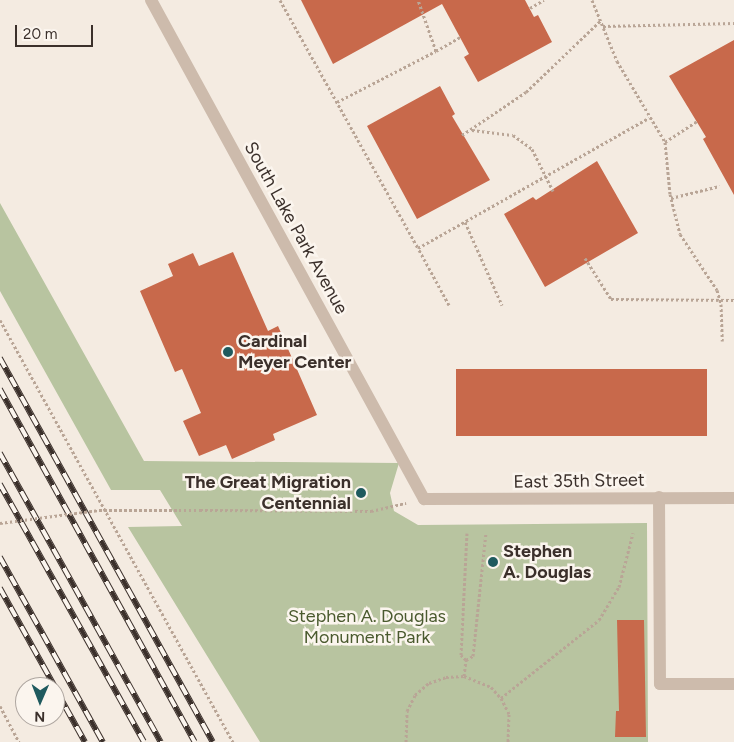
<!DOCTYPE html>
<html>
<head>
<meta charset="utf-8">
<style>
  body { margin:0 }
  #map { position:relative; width:734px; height:742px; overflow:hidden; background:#f4ebe1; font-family:Figtree,sans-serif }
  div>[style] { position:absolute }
  .green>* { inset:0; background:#b8c4a0 }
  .building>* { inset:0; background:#c8694b; transform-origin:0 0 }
  .path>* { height:3px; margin-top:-1.5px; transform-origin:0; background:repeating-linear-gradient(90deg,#b9a596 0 2.5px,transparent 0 5px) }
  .service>* { height:12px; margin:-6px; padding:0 6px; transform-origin:6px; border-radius:6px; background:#cdbbac }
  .tertiary>* { height:12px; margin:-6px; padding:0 6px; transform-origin:6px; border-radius:6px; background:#cdbbac }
  .rail>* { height:5.5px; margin-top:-2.75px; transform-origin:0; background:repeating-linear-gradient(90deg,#fbf5ee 0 11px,#3b302b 0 22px); box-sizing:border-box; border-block:1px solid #3b302b }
  .path-bridge>* { height:3px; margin-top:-1.5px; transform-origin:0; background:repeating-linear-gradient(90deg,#b9a596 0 2.5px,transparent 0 5px) }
  .dots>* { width:14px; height:14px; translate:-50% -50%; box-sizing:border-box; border:2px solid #fbf5ee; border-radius:50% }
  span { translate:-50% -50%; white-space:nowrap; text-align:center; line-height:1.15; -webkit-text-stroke:5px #fbf5ee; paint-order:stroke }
  .street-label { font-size:18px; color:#3b302b }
  .poi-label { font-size:18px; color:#3b302b; font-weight:700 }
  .left { translate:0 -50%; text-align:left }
  .right { translate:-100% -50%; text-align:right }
  .park-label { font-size:18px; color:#4a5a2e }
  .north { position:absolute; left:15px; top:677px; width:50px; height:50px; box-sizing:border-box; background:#fbf5ee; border:1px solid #aea6a0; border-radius:50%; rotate:181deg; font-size:14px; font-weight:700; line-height:20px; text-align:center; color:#3b302b }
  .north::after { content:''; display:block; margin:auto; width:18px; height:22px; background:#1f5a5e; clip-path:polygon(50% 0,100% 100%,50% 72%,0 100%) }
  .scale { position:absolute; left:15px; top:25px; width:78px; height:22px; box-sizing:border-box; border:2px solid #3b302b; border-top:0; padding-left:6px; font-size:15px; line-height:18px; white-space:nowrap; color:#3b302b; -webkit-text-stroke:4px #fbf5ee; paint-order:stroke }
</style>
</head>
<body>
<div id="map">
  <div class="green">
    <div style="clip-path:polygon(0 203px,144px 461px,399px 463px,390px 493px,394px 511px,418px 525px,647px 523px,648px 742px,260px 742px,128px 527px,182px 526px,160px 490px,111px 490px,0 291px)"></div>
  </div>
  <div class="building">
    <div style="clip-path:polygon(301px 0,525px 0,534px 17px,538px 15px,552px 42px,478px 82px,464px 57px,469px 54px,442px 4px,333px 64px)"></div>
    <div style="clip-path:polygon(734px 40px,734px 195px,703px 139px,706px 137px,669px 76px)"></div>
    <div style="clip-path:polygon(440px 86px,455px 114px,452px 116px,490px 180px,417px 219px,367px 126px)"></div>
    <div style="clip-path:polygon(597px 161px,638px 233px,545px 287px,504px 214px,533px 197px,536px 200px)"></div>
    <div style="clip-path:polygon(233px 252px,268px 331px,278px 326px,317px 415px,273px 434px,275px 440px,232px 459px,226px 445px,199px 456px,183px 421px,201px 413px,182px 369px,175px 372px,140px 291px,173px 276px,168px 264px,193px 253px,199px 266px)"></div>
    <div style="left:707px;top:369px;width:67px;height:251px;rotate:90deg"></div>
    <div style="clip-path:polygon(617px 620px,644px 620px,646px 737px,615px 737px,616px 711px,619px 711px)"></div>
  </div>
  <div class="path">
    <div style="left:280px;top:0;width:284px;rotate:60.9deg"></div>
    <div style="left:592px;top:0;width:66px;rotate:67.7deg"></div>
    <div style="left:617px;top:61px;width:94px;rotate:59.3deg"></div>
    <div style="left:665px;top:142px;width:52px;rotate:84.5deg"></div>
    <div style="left:670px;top:194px;width:41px;rotate:76deg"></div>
    <div style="left:680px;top:234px;width:67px;rotate:56.5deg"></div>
    <div style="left:717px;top:290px;width:15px;rotate:74deg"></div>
    <div style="left:721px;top:304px;width:37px;rotate:88deg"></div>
    <div style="left:530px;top:8px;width:16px;rotate:-30deg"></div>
    <div style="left:603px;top:26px;width:131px;rotate:-1.3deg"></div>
    <div style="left:436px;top:51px;width:28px;rotate:-30deg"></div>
    <div style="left:337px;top:102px;width:111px;rotate:-27.3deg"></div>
    <div style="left:436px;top:51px;width:54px;rotate:-109.4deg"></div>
    <div style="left:472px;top:130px;width:41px;rotate:7deg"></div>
    <div style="left:513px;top:135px;width:24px;rotate:36deg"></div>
    <div style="left:532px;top:149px;width:47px;rotate:63.4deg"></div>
    <div style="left:462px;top:135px;width:77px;rotate:-33.9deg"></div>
    <div style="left:526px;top:92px;width:103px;rotate:-43.8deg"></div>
    <div style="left:665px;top:142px;width:38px;rotate:-33deg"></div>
    <div style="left:671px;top:198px;width:50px;rotate:-13.8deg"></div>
    <div style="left:465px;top:222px;width:91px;rotate:66deg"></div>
    <div style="left:585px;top:258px;width:49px;rotate:57.6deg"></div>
    <div style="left:611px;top:299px;width:123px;rotate:0.5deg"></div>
    <div style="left:449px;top:305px;width:65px;rotate:-118.5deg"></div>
    <div style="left:418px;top:248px;width:265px;rotate:-29.4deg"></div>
    <div style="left:0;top:320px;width:482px;rotate:61.1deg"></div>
    <div style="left:200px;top:510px;width:171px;rotate:0.3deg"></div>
    <div style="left:371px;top:511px;width:36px;rotate:-13deg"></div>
    <div style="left:466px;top:660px;width:8px;rotate:-30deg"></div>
    <div style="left:473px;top:656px;width:124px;rotate:-84deg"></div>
    <div style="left:466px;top:660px;width:7px;rotate:-135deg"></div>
    <div style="left:461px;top:655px;width:122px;rotate:-87.2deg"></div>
    <div style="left:464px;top:676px;width:16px;rotate:-83deg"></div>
    <div style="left:501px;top:698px;width:125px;rotate:-38.5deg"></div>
    <div style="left:599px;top:620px;width:39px;rotate:-59deg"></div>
    <div style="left:619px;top:587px;width:56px;rotate:-75.5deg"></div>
    <div style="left:0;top:706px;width:41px;rotate:62.2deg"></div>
    <div style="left:406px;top:742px;width:31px;rotate:-88deg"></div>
    <div style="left:407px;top:711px;width:18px;rotate:-63deg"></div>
    <div style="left:415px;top:695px;width:18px;rotate:-41deg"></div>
    <div style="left:429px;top:683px;width:18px;rotate:-19deg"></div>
    <div style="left:446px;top:677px;width:18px;rotate:-3deg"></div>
    <div style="left:464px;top:676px;width:29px;rotate:22deg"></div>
    <div style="left:491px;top:687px;width:15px;rotate:48deg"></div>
    <div style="left:501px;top:698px;width:18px;rotate:63deg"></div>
    <div style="left:509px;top:714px;width:28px;rotate:92deg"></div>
  </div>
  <div class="service">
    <div style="left:659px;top:497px;width:187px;rotate:89.7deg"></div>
    <div style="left:660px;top:684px;width:74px"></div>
  </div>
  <div class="tertiary">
    <div style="left:151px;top:0;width:569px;rotate:61.32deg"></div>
    <div style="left:424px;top:499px;width:310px;rotate:-0.2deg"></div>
  </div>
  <div class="rail">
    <div style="left:0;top:358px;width:439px;rotate:61deg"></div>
    <div style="left:0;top:389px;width:403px;rotate:61.1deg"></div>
    <div style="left:0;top:453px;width:331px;rotate:60.9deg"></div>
    <div style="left:0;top:484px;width:295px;rotate:60.8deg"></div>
    <div style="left:0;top:557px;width:212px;rotate:60.9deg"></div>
    <div style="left:0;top:588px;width:113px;rotate:60.9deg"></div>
    <div style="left:55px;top:688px;width:62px;rotate:60.9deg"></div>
  </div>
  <div class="path-bridge">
    <div style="left:0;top:523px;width:100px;rotate:-7.5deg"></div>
    <div style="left:99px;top:510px;width:101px"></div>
  </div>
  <div class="dots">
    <div style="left:228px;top:352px;background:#1f5a5e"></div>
    <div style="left:361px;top:493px;background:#1f5a5e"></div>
    <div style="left:493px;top:562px;background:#1f5a5e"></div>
  </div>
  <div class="street-label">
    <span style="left:296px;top:228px;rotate:61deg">South Lake Park Avenue</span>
    <span style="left:579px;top:481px;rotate:-1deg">East 35th Street</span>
  </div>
  <div class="poi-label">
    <span class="left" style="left:238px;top:352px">Cardinal<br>Meyer Center</span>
    <span class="right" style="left:351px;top:493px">The Great Migration<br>Centennial</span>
    <span class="left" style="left:503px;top:562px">Stephen<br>A. Douglas</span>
  </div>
  <div class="park-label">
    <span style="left:367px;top:627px">Stephen A. Douglas<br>Monument Park</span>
  </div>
  <div class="north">N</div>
  <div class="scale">20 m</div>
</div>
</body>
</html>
